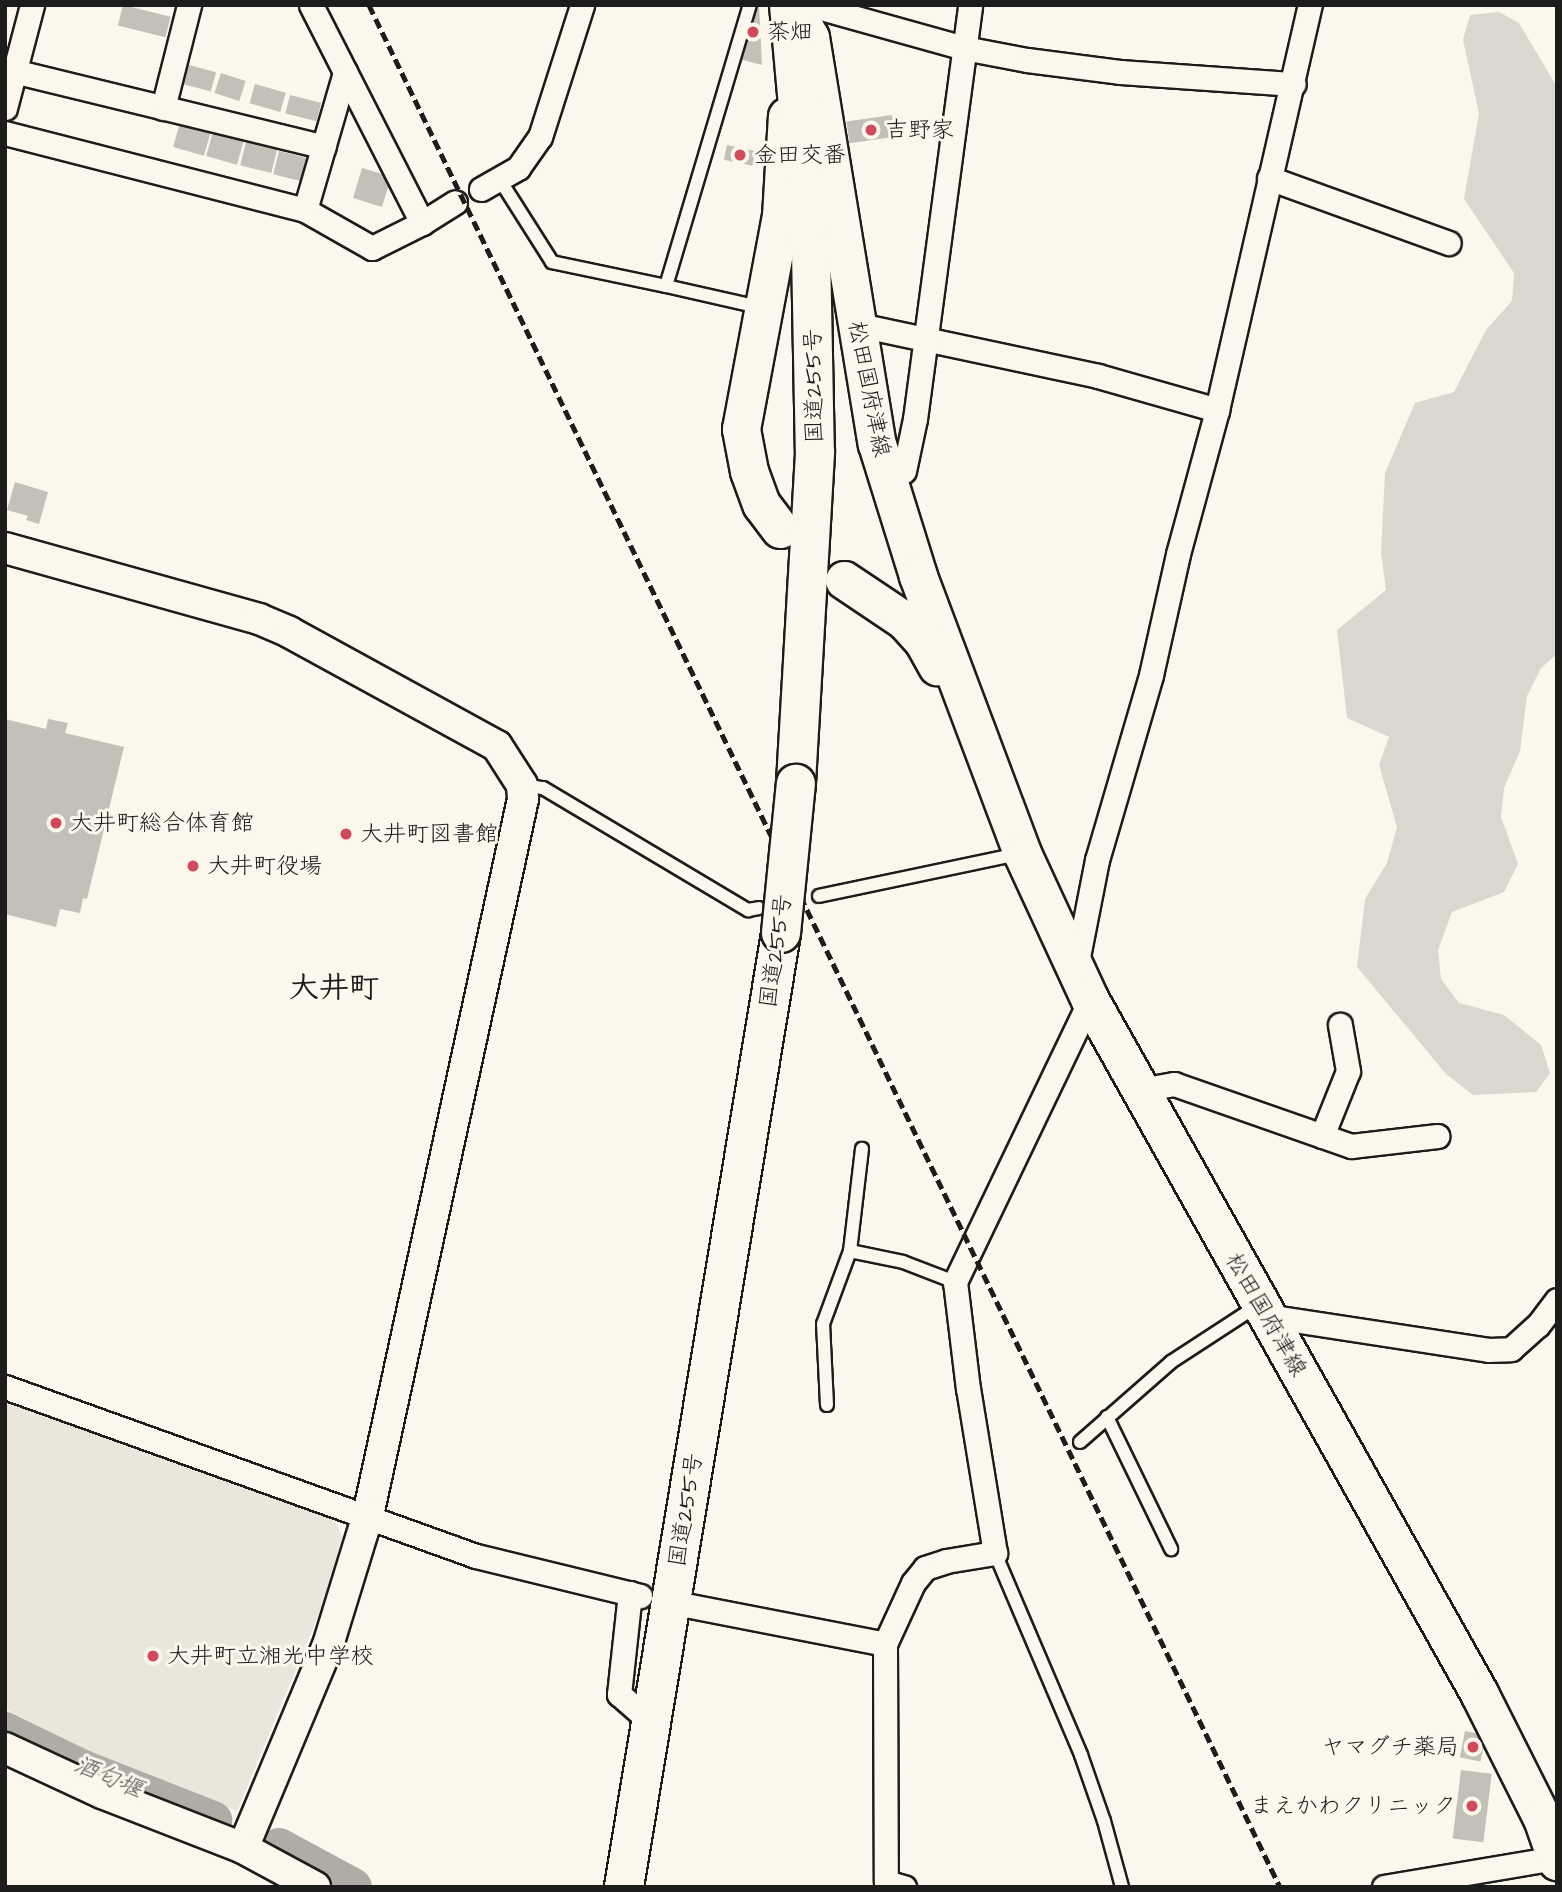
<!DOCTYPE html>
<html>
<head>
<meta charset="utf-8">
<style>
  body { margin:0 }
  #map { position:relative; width:1562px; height:1892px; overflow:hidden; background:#fbf7ec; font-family:"Architects Daughter","Klee One",sans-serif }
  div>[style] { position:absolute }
  .built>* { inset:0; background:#eae6dc }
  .green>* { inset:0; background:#dad7ce }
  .river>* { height:38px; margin:-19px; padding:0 19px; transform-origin:19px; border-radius:19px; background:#afaca5 }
  .building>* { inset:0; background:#c3c0b8; transform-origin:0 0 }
  .roads { filter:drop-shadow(2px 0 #1c1c1c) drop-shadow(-2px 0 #1c1c1c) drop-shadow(0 2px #1c1c1c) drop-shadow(0 -2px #1c1c1c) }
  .service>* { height:12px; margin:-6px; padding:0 6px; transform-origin:6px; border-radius:6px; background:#fbf7ec }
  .minor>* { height:23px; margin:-11.5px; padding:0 11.5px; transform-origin:11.5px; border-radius:11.5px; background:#fbf7ec }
  .tertiary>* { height:30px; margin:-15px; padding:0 15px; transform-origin:15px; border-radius:15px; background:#fbf7ec }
  .primary>* { height:37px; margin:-18.5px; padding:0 18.5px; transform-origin:18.5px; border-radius:18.5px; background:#fbf7ec }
  .trunk>* { height:38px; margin:-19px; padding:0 19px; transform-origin:19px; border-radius:19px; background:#fbf7ec }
  .rail>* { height:5px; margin-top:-2.5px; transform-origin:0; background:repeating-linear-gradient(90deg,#1c1c1c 0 10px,transparent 0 15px) }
  .bridges { filter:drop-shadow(2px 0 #1c1c1c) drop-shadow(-2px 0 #1c1c1c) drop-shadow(0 2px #1c1c1c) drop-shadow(0 -2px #1c1c1c) }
  .trunk-bridge>* { height:38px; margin:-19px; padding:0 19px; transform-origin:19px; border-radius:19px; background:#fbf7ec }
  .dots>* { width:19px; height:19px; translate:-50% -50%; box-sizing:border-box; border:4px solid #fbf7ec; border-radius:50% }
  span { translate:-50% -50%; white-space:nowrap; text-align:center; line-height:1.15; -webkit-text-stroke:6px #fbf7ec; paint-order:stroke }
  .poi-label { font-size:23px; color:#1c1c1c }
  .left { translate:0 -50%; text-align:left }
  .right { translate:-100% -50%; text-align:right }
  .street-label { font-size:23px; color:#1c1c1c }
  .water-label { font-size:24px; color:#575653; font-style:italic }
  .district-label { font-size:30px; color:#1c1c1c; font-weight:700 }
  .frame { position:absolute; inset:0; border:7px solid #1c1c1c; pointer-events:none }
</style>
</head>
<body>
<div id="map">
  <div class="built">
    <div style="clip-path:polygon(5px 1397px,332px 1516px,342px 1536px,324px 1602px,237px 1811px,109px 1762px,5px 1709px)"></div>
  </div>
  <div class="green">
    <div style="clip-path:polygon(1499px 12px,1519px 23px,1557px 87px,1557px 654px,1541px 668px,1527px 696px,1520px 751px,1504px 788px,1501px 817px,1518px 864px,1504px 892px,1452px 912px,1438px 950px,1441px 979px,1459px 1003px,1504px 1015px,1541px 1045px,1550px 1073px,1536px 1092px,1473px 1095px,1446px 1074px,1357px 967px,1365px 899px,1387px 863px,1397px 827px,1379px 765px,1389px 737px,1347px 718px,1337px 630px,1386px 590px,1381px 552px,1385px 473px,1415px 403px,1454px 392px,1486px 330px,1512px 301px,1514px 273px,1464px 199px,1479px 113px,1463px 40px,1470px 15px)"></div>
  </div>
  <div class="river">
    <div style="left:5px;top:1731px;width:87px;rotate:26deg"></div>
    <div style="left:83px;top:1769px;width:140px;rotate:21.4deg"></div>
    <div style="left:279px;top:1847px;width:84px;rotate:28.4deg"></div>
  </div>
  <div class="building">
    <div style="left:123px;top:5px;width:49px;height:21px;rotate:14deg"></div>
    <div style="clip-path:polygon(753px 5px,759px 5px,762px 65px,739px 59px)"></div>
    <div style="left:189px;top:65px;width:28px;height:20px;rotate:15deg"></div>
    <div style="left:221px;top:73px;width:26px;height:21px;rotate:18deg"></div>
    <div style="left:255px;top:84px;width:32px;height:20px;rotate:16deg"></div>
    <div style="left:290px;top:95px;width:32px;height:19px;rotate:14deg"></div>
    <div style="left:892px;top:115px;width:22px;height:46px;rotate:82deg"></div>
    <div style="left:180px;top:123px;width:32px;height:25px;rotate:16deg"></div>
    <div style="left:213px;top:132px;width:32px;height:25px;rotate:16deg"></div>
    <div style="left:246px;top:142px;width:32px;height:24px;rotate:14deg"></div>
    <div style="left:727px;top:145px;width:29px;height:15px;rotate:12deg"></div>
    <div style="left:279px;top:151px;width:32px;height:24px;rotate:14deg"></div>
    <div style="clip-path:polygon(362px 168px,382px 174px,389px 184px,382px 207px,353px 198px)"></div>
    <div style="clip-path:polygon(15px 482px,48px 492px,39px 524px,26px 520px,28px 516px,7px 510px)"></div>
    <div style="clip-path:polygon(5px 719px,46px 729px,48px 719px,68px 723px,65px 733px,124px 747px,87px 899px,83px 898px,80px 913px,60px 909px,56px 927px,5px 914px)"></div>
    <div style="left:1465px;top:1731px;width:21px;height:27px;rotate:11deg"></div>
    <div style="left:1461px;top:1770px;width:31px;height:69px;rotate:7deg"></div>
  </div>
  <div class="roads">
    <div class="service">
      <div style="left:500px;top:180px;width:97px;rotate:57.6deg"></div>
      <div style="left:552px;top:262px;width:116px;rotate:11.9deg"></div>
      <div style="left:666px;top:286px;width:293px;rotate:-73.4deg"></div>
      <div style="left:666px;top:286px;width:81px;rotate:12.8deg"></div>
      <div style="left:523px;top:785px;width:20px;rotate:9deg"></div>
      <div style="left:543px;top:788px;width:239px;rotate:30.8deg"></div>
      <div style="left:748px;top:910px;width:11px;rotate:-10deg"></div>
      <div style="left:819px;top:896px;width:203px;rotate:-11.9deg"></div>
      <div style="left:850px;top:1251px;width:54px;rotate:11.7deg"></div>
      <div style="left:903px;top:1262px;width:56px;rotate:21deg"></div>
      <div style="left:827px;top:1405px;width:81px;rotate:-92.8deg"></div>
      <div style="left:823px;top:1324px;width:78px;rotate:-69.7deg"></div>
      <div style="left:850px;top:1251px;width:103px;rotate:-83.3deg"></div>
      <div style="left:1107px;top:1417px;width:147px;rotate:64.1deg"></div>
      <div style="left:1080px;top:1442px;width:121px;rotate:-41.3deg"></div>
      <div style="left:1171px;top:1362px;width:103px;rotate:-33.1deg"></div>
      <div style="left:995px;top:1553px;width:220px;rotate:66.9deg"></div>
      <div style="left:1081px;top:1755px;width:70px;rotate:70.8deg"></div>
      <div style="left:1104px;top:1821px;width:68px;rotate:74.7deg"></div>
    </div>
    <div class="minor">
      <div style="left:311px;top:5px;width:245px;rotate:63deg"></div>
      <div style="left:422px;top:223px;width:39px;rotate:-32deg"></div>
      <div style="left:810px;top:5px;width:160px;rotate:15.6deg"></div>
      <div style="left:964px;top:48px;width:64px;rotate:10.8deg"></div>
      <div style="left:1027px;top:60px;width:95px;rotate:7.3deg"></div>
      <div style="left:1121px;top:72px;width:173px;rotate:4deg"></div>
      <div style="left:5px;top:69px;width:328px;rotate:13.7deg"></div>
      <div style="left:5px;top:108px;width:106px;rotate:-75.3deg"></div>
      <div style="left:163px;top:108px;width:106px;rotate:-75.8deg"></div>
      <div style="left:5px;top:133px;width:310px;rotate:14.4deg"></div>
      <div style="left:305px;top:210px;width:77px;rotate:29.6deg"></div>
      <div style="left:372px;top:248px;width:56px;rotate:-26.6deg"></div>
      <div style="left:1269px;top:178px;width:191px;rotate:19.9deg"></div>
      <div style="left:481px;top:189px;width:43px;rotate:-29.6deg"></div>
      <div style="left:518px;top:168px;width:38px;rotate:-55deg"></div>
      <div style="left:540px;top:137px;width:139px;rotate:-72.3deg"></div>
      <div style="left:305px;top:210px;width:144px;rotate:-73.8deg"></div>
      <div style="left:868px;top:327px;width:235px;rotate:12deg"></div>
      <div style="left:1098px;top:376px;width:124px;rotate:15.9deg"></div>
      <div style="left:904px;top:471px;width:53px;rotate:-78.1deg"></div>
      <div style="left:915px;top:419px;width:418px;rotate:-82.4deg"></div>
      <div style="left:1076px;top:967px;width:109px;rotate:-78.9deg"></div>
      <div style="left:1097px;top:860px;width:193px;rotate:-73.7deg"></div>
      <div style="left:1151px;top:675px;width:124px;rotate:-77.4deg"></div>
      <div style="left:1178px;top:554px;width:149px;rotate:-74.8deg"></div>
      <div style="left:1217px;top:410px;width:416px;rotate:-77.1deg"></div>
      <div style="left:1140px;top:1090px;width:35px;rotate:-10deg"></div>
      <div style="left:1174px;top:1084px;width:188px;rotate:19.3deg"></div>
      <div style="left:1351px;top:1146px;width:87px;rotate:-6.6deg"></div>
      <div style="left:1322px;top:1136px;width:70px;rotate:-68.2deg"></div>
      <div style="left:1348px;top:1071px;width:47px;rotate:-99.9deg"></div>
      <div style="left:1267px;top:1316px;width:224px;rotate:8.7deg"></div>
      <div style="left:1488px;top:1350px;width:23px;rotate:-2deg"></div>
      <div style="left:1511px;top:1349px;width:36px;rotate:-42deg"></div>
      <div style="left:1538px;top:1325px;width:31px;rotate:-53deg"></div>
      <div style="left:5px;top:1387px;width:500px;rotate:19.74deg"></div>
      <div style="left:476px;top:1556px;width:169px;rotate:13.7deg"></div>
      <div style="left:630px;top:1593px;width:102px;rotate:96.2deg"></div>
      <div style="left:619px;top:1694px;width:43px;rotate:41.2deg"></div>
      <div style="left:685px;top:1605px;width:204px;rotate:11deg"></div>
      <div style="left:885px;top:1644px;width:238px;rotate:89.8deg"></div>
      <div style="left:886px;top:1882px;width:19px;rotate:16deg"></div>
      <div style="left:885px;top:1644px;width:67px;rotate:-65.3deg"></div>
      <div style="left:913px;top:1583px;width:19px;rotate:-51deg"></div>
      <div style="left:925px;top:1568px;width:22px;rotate:-18deg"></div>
      <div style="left:946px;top:1561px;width:50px;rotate:-9.3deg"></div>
      <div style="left:995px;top:1553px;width:166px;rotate:-99.3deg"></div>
      <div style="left:968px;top:1389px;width:108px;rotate:-96.9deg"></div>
      <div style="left:955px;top:1282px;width:313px;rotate:-64.4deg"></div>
      <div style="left:1384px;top:1887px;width:173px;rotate:-9.6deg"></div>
    </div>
    <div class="tertiary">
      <div style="left:5px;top:548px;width:264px;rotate:15.6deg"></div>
      <div style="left:259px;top:619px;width:33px;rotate:23deg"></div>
      <div style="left:289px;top:632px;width:237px;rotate:28.7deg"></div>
      <div style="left:497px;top:746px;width:46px;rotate:57.3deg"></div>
      <div style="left:522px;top:785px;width:14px;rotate:86deg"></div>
      <div style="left:523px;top:799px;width:733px;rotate:102.21deg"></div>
      <div style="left:368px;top:1515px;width:136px;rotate:107.1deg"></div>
      <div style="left:328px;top:1645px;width:220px;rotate:112.7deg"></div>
      <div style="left:5px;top:1748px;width:107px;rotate:24.9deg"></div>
      <div style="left:102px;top:1793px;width:151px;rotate:21.3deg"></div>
      <div style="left:243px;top:1848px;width:82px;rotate:28.4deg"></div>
    </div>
    <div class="primary">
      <div style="left:796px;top:12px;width:29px;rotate:61deg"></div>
      <div style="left:810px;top:37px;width:412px;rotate:80.7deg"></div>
      <div style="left:877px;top:444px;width:138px;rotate:72.7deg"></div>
      <div style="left:918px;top:576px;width:296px;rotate:69.4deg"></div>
      <div style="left:1022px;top:853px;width:162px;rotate:65.2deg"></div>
      <div style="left:1090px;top:1000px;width:795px;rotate:60.69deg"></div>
      <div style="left:1479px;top:1693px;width:140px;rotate:63.3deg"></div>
      <div style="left:1542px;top:1818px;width:46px;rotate:70.8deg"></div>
      <div style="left:780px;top:529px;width:31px;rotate:-127deg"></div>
      <div style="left:761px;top:504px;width:35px;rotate:-110deg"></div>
      <div style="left:749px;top:471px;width:43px;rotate:-100.8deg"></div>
      <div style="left:741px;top:429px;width:217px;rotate:-79.4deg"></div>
      <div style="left:781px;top:216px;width:100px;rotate:-86.6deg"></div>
      <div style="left:844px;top:580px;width:73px;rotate:33.9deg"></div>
      <div style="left:905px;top:621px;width:27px;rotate:48deg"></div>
      <div style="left:923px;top:641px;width:29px;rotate:61deg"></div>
    </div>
    <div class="trunk">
      <div style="left:789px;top:5px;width:247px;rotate:84.9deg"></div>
      <div style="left:811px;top:251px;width:202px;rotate:88.9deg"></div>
      <div style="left:815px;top:453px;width:332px;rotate:93.3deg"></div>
      <div style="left:624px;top:1887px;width:967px;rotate:-80.65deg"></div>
    </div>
  </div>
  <div class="rail">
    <div style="left:369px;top:5px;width:2091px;rotate:64.17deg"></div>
  </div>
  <div class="bridges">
    <div class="trunk-bridge">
      <div style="left:781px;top:933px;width:150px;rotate:-84.3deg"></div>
    </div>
  </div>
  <div class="dots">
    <div style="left:753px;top:32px;background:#d1495b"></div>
    <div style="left:871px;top:130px;background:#d1495b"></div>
    <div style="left:740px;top:155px;background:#d1495b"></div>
    <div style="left:56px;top:823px;background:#d1495b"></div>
    <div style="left:346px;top:834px;background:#d1495b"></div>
    <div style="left:193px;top:866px;background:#d1495b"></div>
    <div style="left:153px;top:1656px;background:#d1495b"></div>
    <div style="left:1473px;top:1747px;background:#d1495b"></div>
    <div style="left:1472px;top:1806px;background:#d1495b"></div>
  </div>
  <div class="poi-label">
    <span class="left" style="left:767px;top:32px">茶畑</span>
    <span class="left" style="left:885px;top:130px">吉野家</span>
    <span class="left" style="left:754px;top:155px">金田交番</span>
    <span class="left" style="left:70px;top:823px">大井町総合体育館</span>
    <span class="left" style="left:360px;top:834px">大井町図書館</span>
    <span class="left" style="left:207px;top:866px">大井町役場</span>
    <span class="left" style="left:167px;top:1656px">大井町立湘光中学校</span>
    <span class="right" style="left:1459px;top:1747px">ヤマグチ薬局</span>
    <span class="right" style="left:1456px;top:1806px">まえかわクリニック</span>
  </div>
  <div class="street-label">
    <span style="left:814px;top:386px;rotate:-91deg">国道255号</span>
    <span style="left:869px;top:389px;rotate:79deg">松田国府津線</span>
    <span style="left:776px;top:951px;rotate:-82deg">国道255号</span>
    <span style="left:1266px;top:1315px;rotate:60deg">松田国府津線</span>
    <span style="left:686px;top:1510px;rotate:-81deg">国道255号</span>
  </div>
  <div class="water-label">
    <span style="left:108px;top:1778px;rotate:23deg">酒匂堰</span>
  </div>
  <div class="district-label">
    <span style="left:334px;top:988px">大井町</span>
  </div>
  <div class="frame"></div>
</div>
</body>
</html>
